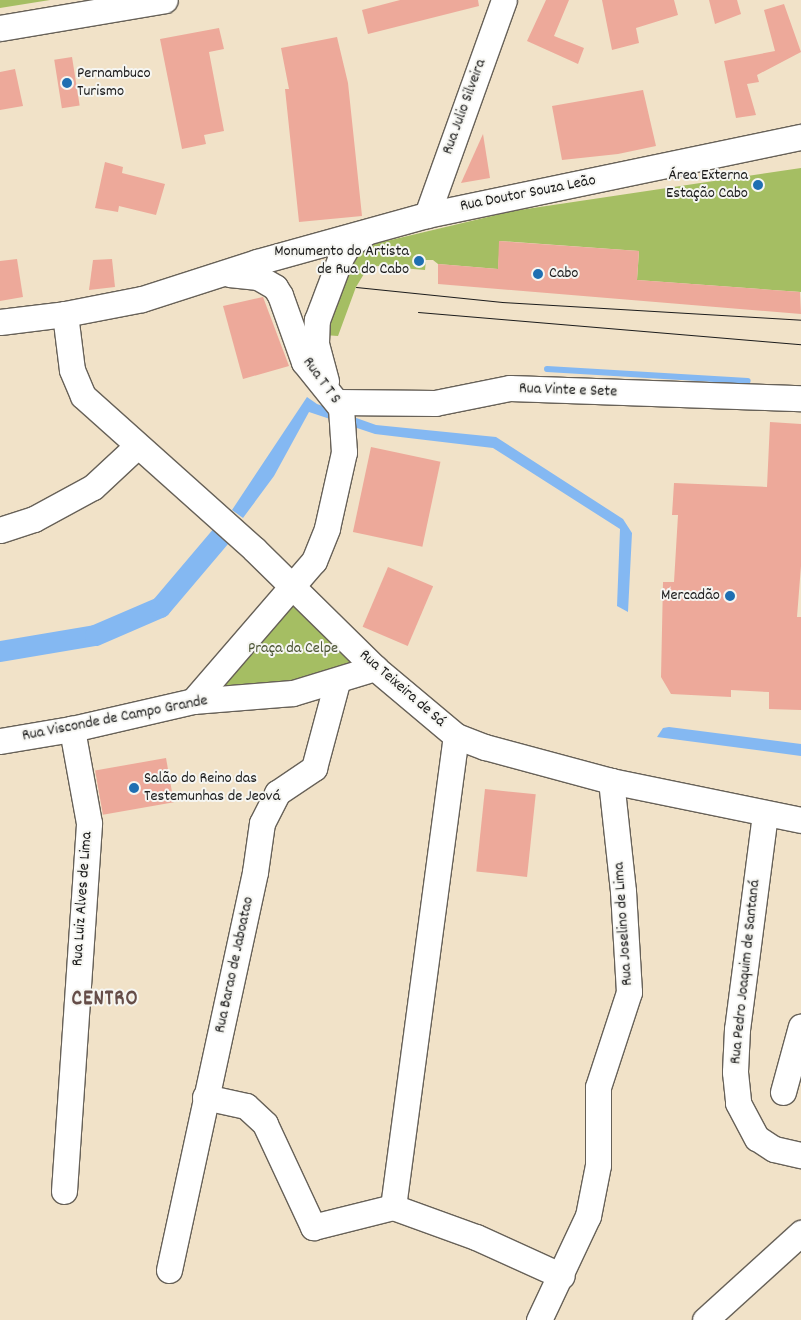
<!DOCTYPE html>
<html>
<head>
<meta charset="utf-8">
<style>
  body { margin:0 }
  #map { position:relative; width:801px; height:1320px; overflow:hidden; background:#f1e2c8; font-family:Dekko,sans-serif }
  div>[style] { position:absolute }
  .green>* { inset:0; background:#a5be63 }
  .water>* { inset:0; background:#84b8f2 }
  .stream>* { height:6px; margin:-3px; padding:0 3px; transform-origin:3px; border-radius:3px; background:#84b8f2 }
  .canal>* { height:21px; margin:-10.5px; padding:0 10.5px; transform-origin:10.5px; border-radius:10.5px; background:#84b8f2 }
  .building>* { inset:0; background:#eda99a; transform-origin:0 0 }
  .roads { filter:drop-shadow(1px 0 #676158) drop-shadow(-1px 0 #676158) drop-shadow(0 1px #676158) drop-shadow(0 -1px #676158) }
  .minor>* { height:25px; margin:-12.5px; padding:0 12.5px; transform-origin:12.5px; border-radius:12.5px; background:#fff }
  .tram>* { height:1px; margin:-0.5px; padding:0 0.5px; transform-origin:0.5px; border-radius:0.5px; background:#1c1c1c }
  .dots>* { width:14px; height:14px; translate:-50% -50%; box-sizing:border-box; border:2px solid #f6f6f2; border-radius:50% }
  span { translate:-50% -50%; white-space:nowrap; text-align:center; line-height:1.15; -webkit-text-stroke:4px #f6f6f2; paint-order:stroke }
  .poi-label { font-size:16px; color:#1c1c1c }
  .left { translate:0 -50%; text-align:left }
  .right { translate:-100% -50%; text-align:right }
  .street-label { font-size:16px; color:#1c1c1c }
  .park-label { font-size:16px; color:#4c5535 }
  .district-label { font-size:21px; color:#654d48; font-weight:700; letter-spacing:1px }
</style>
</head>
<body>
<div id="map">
  <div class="green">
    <div style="clip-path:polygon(0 0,50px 0,0 8px)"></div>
    <div style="clip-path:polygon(801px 168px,801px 292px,637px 280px,639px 251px,500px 241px,498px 269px,438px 264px,433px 260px,426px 260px,425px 270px,378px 266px,367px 269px,356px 287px,338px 336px,324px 335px,328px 313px,355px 256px,374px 244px,513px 211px)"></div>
    <div style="clip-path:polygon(292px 584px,375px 668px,193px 701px)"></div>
  </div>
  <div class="water">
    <div style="clip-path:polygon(307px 397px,317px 404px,376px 425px,496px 437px,623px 519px,632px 533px,628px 612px,617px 606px,620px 529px,493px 448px,375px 434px,309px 412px,274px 476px,243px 518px,232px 510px)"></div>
    <div style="clip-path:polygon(669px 727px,801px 744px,801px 756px,657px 737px,663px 728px)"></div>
  </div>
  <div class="stream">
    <div style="left:547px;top:369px;width:201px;rotate:3.4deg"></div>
  </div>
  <div class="canal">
    <div style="left:0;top:651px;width:96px;rotate:-9.6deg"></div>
    <div style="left:95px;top:635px;width:71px;rotate:-23.3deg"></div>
    <div style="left:160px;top:607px;width:94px;rotate:-49.7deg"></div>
  </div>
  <div class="building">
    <div style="clip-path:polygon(400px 0,478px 0,479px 6px,368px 34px,362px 10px)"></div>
    <div style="clip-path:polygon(546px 0,569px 0,554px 36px,584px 48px,578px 64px,527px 41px)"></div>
    <div style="clip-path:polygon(602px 0,674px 0,678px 15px,636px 28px,639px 43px,612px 50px)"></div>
    <div style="clip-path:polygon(709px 0,737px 0,741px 14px,715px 24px)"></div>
    <div style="clip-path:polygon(784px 4px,801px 52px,757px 75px,759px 82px,747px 84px,756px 115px,736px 118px,724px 61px,775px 51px,764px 10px)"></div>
    <div style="clip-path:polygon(219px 28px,224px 49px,209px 52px,224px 131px,204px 135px,206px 144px,182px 149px,160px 39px)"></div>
    <div style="clip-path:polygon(337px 37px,348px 83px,362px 216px,299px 222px,285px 89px,289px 89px,281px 48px)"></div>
    <div style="left:72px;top:57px;width:49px;height:18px;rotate:81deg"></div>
    <div style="clip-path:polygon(15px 69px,23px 106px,0 110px,0 72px)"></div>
    <div style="clip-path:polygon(643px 90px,656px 146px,618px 154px,562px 160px,552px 106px)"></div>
    <div style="clip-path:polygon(483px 134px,490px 178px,461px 183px)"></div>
    <div style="clip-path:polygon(105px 162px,123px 167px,122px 173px,165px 184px,156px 215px,119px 206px,118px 212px,95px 208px)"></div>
    <div style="clip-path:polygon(499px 241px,639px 251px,637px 280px,800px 292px,801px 314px,438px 284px,438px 264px,498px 269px)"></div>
    <div style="clip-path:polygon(17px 259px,23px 297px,0 301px,0 261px)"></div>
    <div style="clip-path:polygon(112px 259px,115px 287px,89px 290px,93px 260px)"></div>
    <div style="clip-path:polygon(263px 297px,289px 366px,243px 379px,223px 306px)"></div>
    <div style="clip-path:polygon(770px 422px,801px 424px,801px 566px,797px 617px,801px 617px,801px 710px,769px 709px,769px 692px,731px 690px,731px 697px,671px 694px,661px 677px,663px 582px,674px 582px,678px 515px,672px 515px,674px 483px,767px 487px)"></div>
    <div style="left:371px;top:447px;width:71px;height:87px;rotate:12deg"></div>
    <div style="left:388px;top:567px;width:49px;height:65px;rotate:23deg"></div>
    <div style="left:166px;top:758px;width:45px;height:72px;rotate:80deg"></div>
    <div style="left:485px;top:789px;width:51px;height:83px;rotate:6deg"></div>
  </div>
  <div class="roads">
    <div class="minor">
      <div style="left:0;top:28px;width:167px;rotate:-9.6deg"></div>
      <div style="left:427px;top:215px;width:228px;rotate:-70.3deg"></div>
      <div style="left:65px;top:314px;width:56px;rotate:82.9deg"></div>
      <div style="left:72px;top:370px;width:28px;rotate:67deg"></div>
      <div style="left:83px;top:396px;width:229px;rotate:41.8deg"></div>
      <div style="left:254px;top:549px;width:170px;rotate:44.5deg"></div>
      <div style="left:375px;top:668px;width:106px;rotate:40deg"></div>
      <div style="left:456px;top:736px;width:31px;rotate:21deg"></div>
      <div style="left:485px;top:747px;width:131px;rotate:15.1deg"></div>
      <div style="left:611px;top:781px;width:194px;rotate:11.6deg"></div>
      <div style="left:0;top:322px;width:65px;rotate:-7deg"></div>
      <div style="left:65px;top:314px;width:78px;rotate:-11deg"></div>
      <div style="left:142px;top:299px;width:121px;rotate:-17.8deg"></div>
      <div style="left:257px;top:262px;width:176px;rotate:-15.5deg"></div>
      <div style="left:427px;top:215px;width:382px;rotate:-11.8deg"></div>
      <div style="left:326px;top:381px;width:39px;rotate:-105deg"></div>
      <div style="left:316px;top:343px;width:23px;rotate:-88deg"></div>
      <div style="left:317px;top:320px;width:65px;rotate:-69.3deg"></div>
      <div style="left:340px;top:259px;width:14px;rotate:-60deg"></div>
      <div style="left:347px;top:247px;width:23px;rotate:-38deg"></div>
      <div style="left:337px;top:402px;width:98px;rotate:0.6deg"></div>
      <div style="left:435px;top:403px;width:76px;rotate:-11.3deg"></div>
      <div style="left:510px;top:388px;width:291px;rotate:2deg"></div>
      <div style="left:0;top:530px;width:36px;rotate:-18deg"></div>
      <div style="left:34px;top:519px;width:67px;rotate:-28.5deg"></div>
      <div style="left:93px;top:487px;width:60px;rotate:-43deg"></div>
      <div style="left:193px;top:701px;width:185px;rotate:-49.2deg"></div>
      <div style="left:314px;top:561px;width:35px;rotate:-68deg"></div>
      <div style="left:327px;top:528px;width:78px;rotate:-77.4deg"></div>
      <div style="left:344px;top:452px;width:44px;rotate:-93.9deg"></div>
      <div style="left:341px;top:408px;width:59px;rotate:-128.8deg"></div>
      <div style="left:304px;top:362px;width:71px;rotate:-109.7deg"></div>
      <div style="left:280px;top:295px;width:9px;rotate:-122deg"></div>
      <div style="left:275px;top:287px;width:20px;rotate:-150deg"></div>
      <div style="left:258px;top:277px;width:29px;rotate:-174deg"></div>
      <div style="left:0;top:741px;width:73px;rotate:-9.5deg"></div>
      <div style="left:72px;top:729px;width:124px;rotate:-13deg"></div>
      <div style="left:193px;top:701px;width:100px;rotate:-4.6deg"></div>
      <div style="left:293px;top:693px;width:86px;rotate:-17deg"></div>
      <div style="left:765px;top:814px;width:217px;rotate:97.4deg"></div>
      <div style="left:737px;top:1029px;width:43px;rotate:92.7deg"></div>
      <div style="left:735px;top:1072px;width:31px;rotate:84deg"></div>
      <div style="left:738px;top:1103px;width:40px;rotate:62deg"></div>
      <div style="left:757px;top:1138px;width:20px;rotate:33deg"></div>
      <div style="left:774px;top:1149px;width:28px;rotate:13deg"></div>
      <div style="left:783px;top:1092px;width:68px;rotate:-74.7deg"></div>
      <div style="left:205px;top:1097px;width:42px;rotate:12.4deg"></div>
      <div style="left:246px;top:1106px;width:26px;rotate:43deg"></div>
      <div style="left:265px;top:1124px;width:114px;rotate:65deg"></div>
      <div style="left:313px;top:1227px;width:82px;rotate:-14deg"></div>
      <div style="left:393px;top:1207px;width:88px;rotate:19.9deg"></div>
      <div style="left:476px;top:1237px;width:94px;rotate:24.4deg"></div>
      <div style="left:64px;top:1191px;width:369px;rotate:-86.1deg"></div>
      <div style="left:89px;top:823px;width:96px;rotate:-100.3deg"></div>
      <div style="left:393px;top:1207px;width:475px;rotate:-82.4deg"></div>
      <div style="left:169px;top:1270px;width:407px;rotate:-77.8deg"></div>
      <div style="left:255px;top:872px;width:49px;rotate:-81.9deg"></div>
      <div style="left:262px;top:823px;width:34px;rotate:-63deg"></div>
      <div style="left:277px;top:793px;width:45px;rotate:-34deg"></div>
      <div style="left:314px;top:768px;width:89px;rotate:-75deg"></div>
      <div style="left:539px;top:1320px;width:115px;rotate:-64.8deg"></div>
      <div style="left:588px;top:1216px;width:52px;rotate:-78.9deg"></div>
      <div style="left:598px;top:1165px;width:78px;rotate:-90deg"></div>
      <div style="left:598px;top:1087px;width:100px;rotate:-71.9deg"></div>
      <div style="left:629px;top:992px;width:101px;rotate:-93.4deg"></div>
      <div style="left:623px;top:891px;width:111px;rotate:-96.2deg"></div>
      <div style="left:705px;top:1320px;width:130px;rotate:-42.2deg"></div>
    </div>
  </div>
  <div class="tram">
    <div style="left:356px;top:287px;width:147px;rotate:5.9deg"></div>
    <div style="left:502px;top:302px;width:300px;rotate:3.4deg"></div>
    <div style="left:418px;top:312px;width:384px;rotate:4.8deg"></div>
  </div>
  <div class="dots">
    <div style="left:67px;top:83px;background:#1f6fb2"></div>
    <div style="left:758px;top:185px;background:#1f6fb2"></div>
    <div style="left:419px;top:261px;background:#1f6fb2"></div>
    <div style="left:538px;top:274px;background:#1f6fb2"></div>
    <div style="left:730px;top:596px;background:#1f6fb2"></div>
    <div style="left:134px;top:788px;background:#1f6fb2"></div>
  </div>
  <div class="poi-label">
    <span class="left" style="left:77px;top:83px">Pernambuco<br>Turismo</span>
    <span class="right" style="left:748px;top:185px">Área Externa<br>Estação Cabo</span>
    <span class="right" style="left:409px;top:261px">Monumento do Artista<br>de Rua do Cabo</span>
    <span class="left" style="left:549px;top:274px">Cabo</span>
    <span class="right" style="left:720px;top:596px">Mercadão</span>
    <span class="left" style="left:144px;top:788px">Salão do Reino das<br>Testemunhas de Jeová</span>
  </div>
  <div class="street-label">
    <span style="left:465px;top:107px;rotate:-70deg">Rua Julio Silveira</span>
    <span style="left:528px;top:194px;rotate:-11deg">Rua Doutor Souza Leão</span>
    <span style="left:321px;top:381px;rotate:54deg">Rua T T S</span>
    <span style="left:568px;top:391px;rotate:2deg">Rua Vinte e Sete</span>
    <span style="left:402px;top:689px;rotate:41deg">Rua Teixeira de Sá</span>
    <span style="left:115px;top:719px;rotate:-11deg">Rua Visconde de Campo Grande</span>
    <span style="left:83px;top:899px;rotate:-86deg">Rua Luiz Alves de Lima</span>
    <span style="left:624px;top:924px;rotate:-94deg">Rua Joselino de Lima</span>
    <span style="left:235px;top:965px;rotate:-78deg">Rua Barao de Jaboatao</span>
    <span style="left:746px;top:972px;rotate:-84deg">Rua Pedro Joaquim de Santaná</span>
  </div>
  <div class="park-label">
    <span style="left:293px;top:649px">Praça da Celpe</span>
  </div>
  <div class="district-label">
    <span style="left:105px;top:1000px">CENTRO</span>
  </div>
</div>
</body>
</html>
